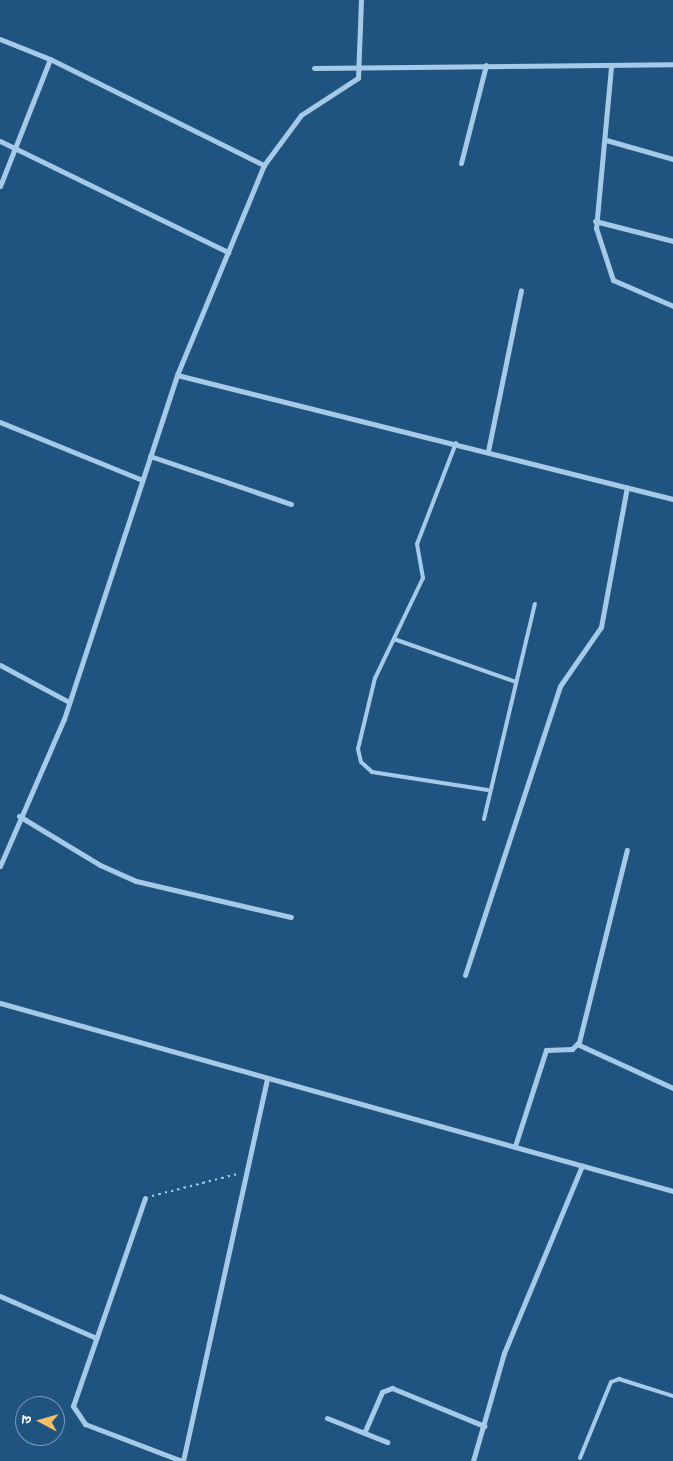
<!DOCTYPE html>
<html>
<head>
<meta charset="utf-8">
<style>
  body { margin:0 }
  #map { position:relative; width:673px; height:1461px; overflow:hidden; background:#205480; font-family:"Work Sans","Noto Sans Devanagari",sans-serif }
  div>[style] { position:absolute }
  .path>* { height:2px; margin-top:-1px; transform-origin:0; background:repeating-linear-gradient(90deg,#a5cae8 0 2.5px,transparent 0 6.5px) }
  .lane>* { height:4px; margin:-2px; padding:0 2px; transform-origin:2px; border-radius:2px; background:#a5cae8 }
  .street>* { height:5px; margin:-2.5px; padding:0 2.5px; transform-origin:2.5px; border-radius:2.5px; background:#a5cae8 }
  span { translate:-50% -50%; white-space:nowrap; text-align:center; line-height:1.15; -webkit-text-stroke:5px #205480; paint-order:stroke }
  .north { position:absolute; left:15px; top:1396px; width:50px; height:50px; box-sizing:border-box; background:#205480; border:1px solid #7998b3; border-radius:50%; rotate:276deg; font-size:14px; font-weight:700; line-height:20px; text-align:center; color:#fff }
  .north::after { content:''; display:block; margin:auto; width:18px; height:22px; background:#f6bd66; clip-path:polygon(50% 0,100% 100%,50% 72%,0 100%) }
</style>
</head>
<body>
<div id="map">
  <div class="path">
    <div style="left:152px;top:1196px;width:88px;rotate:-14.5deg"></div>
  </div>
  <div class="lane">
    <div style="left:456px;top:443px;width:108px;rotate:111.1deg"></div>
    <div style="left:417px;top:544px;width:35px;rotate:80deg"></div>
    <div style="left:423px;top:578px;width:111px;rotate:115.6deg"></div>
    <div style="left:375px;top:678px;width:73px;rotate:103.5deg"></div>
    <div style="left:358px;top:749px;width:13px;rotate:77deg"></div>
    <div style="left:361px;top:762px;width:15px;rotate:42deg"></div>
    <div style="left:372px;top:772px;width:117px;rotate:8.8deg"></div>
    <div style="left:394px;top:639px;width:129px;rotate:19.4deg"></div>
    <div style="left:484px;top:819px;width:221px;rotate:-76.7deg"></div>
    <div style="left:580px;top:1458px;width:82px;rotate:-67.8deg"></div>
    <div style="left:611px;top:1382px;width:9px;rotate:-21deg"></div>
    <div style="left:619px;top:1379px;width:57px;rotate:17.5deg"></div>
  </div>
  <div class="street">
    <div style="left:0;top:39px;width:54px;rotate:21.8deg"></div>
    <div style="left:50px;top:59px;width:239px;rotate:26.4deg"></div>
    <div style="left:611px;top:67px;width:162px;rotate:95.3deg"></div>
    <div style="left:596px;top:228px;width:55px;rotate:71.9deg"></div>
    <div style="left:613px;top:280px;width:65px;rotate:23.4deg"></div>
    <div style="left:314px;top:68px;width:359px;rotate:-0.6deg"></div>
    <div style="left:606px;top:140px;width:70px;rotate:15.8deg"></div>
    <div style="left:0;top:141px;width:254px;rotate:26deg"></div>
    <div style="left:461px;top:163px;width:101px;rotate:-75.7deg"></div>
    <div style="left:0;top:186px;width:136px;rotate:-68.5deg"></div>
    <div style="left:595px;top:221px;width:81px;rotate:14.4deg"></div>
    <div style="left:177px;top:375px;width:511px;rotate:14.04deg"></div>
    <div style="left:0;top:422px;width:153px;rotate:22.2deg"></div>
    <div style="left:488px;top:451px;width:164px;rotate:-78.4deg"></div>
    <div style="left:150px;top:456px;width:149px;rotate:18.8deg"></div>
    <div style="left:0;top:665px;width:78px;rotate:28.2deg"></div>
    <div style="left:19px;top:816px;width:95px;rotate:31.2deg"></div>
    <div style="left:100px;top:865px;width:39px;rotate:24deg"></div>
    <div style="left:136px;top:881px;width:159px;rotate:13.1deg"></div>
    <div style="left:0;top:866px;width:160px;rotate:-66.5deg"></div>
    <div style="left:64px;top:719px;width:362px;rotate:-71.8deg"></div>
    <div style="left:177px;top:375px;width:227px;rotate:-67.5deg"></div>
    <div style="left:264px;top:165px;width:62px;rotate:-53.5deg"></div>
    <div style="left:301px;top:115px;width:68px;rotate:-33deg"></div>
    <div style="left:358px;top:78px;width:78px;rotate:-87.8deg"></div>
    <div style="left:465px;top:975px;width:304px;rotate:-71.8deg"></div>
    <div style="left:560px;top:686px;width:72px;rotate:-55.2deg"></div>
    <div style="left:601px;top:627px;width:142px;rotate:-79.5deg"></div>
    <div style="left:0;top:1003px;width:699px;rotate:15.61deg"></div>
    <div style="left:577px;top:1044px;width:106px;rotate:24.6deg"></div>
    <div style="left:515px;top:1146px;width:101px;rotate:-72.1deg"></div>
    <div style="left:546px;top:1050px;width:26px;rotate:-2deg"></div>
    <div style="left:572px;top:1049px;width:10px;rotate:-45deg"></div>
    <div style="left:579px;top:1042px;width:198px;rotate:-76deg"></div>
    <div style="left:145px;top:1198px;width:220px;rotate:109.1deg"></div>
    <div style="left:73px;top:1406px;width:22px;rotate:56deg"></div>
    <div style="left:85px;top:1424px;width:104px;rotate:20.9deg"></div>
    <div style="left:0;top:1296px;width:105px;rotate:23.6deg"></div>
    <div style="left:327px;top:1418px;width:65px;rotate:21.8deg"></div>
    <div style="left:365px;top:1431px;width:43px;rotate:-66.4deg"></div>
    <div style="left:382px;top:1392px;width:11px;rotate:-22deg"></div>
    <div style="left:392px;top:1388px;width:100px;rotate:22.4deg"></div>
    <div style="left:183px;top:1461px;width:392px;rotate:-77.6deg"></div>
    <div style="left:473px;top:1461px;width:112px;rotate:-74deg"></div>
    <div style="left:504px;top:1353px;width:203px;rotate:-67.4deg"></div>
  </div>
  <div class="north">उ</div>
</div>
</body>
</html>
